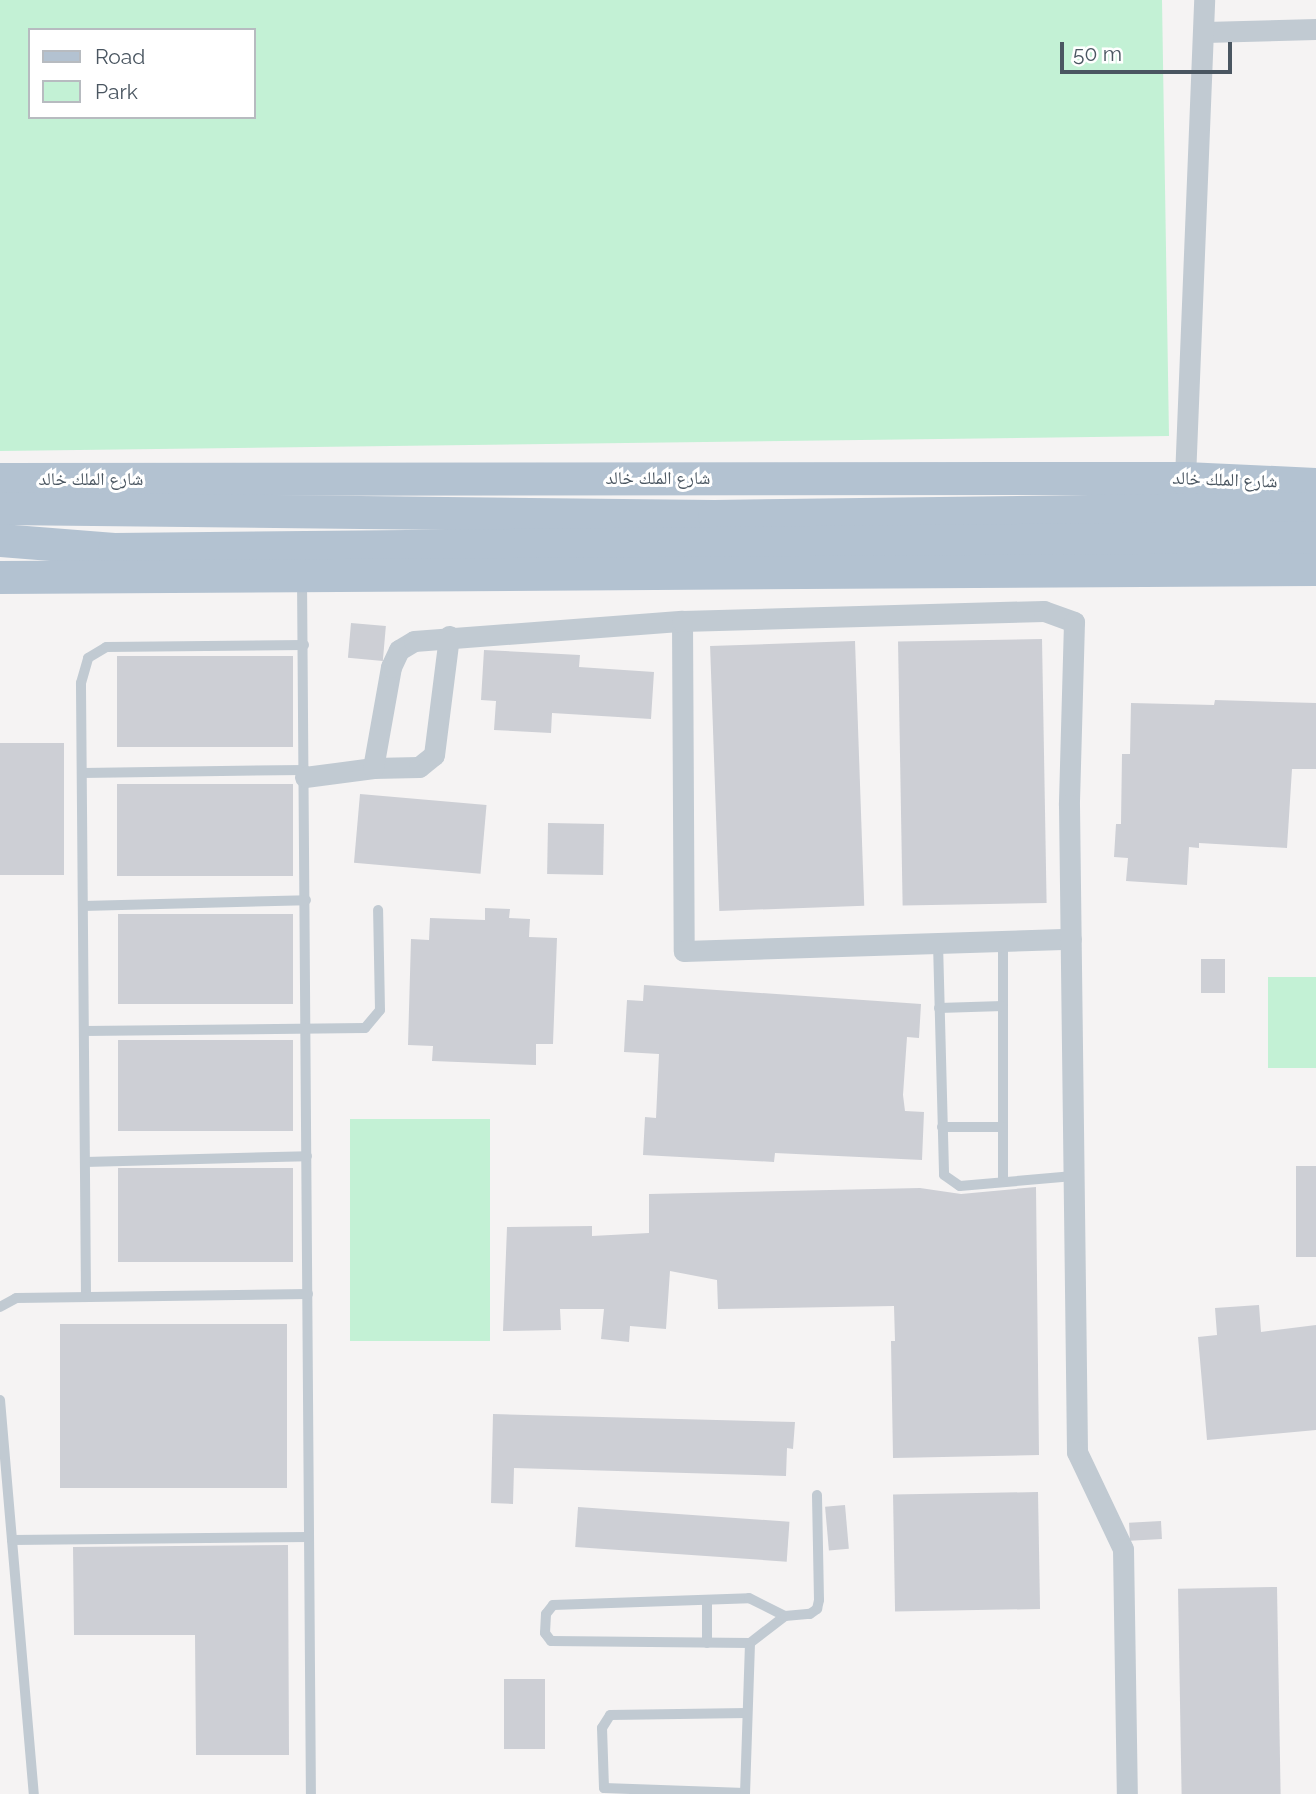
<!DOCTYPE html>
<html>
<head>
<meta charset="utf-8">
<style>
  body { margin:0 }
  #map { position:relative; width:1316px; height:1794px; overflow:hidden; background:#f5f3f3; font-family:Raleway,"Noto Naskh Arabic",sans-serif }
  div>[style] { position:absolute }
  .green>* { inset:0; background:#c3f1d5; transform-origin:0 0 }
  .building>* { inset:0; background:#cdcfd5; transform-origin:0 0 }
  .service>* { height:10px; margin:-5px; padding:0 5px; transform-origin:5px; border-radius:5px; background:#c1cad2 }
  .minor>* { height:21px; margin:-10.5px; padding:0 10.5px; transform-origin:10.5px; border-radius:10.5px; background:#c1cad2 }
  .primary>* { height:33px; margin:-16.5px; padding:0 16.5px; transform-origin:16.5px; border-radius:16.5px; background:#b3c2d1 }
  span { translate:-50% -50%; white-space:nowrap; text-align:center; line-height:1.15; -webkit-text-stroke:6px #fff; paint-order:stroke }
  .street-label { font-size:18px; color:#4a5661 }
  .legend { position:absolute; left:28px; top:28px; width:228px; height:91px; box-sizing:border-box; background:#fff; border:2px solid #b7bbc0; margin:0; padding:9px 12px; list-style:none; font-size:21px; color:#4a5661 }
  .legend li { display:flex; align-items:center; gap:14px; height:35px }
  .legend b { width:35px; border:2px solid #b7bbc0 }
  .scale { position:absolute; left:1060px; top:42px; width:172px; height:32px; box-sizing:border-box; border:4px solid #4a5661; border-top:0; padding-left:9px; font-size:21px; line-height:24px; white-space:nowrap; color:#4a5661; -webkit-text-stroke:5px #fff; paint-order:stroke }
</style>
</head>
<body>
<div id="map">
  <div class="green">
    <div style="clip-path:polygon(evenodd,0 0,1162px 0,1169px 436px,0 451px,0 0,30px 30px,254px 30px,254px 117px,30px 117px,30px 30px)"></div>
    <div style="left:1268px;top:977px;width:48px;height:91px"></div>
    <div style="left:350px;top:1119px;width:140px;height:222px"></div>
  </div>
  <div class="building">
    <div style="left:351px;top:623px;width:35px;height:35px;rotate:5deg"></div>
    <div style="left:1042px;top:639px;width:264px;height:144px;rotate:89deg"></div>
    <div style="left:855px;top:641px;width:265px;height:145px;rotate:88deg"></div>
    <div style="clip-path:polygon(484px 650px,580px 655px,579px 667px,654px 672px,651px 719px,552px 713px,551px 733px,494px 730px,496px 701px,481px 700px)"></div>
    <div style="left:117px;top:656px;width:176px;height:91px"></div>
    <div style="clip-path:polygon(1215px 700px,1316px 703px,1316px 769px,1292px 769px,1287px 848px,1199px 843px,1199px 848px,1189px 847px,1187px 885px,1126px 881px,1128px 858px,1114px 857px,1116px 824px,1121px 824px,1122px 754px,1130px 754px,1131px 703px,1214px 705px)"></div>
    <div style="left:0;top:743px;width:64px;height:132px"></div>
    <div style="left:117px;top:784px;width:176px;height:92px"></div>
    <div style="left:360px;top:794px;width:127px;height:69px;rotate:5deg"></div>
    <div style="left:548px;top:823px;width:56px;height:51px;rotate:1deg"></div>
    <div style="clip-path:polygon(485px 908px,510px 909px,509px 918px,530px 919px,529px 937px,557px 938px,553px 1044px,536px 1044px,536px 1065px,432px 1061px,433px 1046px,408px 1045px,411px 939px,429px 940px,430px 918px,485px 920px)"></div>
    <div style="left:118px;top:914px;width:175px;height:90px"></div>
    <div style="left:1201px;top:959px;width:24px;height:34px"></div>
    <div style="clip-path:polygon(644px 985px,921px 1004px,919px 1038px,907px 1037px,903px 1095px,905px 1111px,924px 1112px,922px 1160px,775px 1153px,774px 1162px,643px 1155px,645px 1117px,656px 1118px,659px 1054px,624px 1052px,627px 1000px,643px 1001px)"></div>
    <div style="left:118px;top:1040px;width:175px;height:91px"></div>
    <div style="left:1316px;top:1166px;width:91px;height:20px;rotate:90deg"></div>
    <div style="left:293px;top:1168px;width:94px;height:175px;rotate:90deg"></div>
    <div style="clip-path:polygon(1036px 1187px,1039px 1455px,893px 1458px,891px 1341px,895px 1341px,894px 1306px,718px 1309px,717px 1280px,670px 1271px,666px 1329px,630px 1326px,629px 1342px,601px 1339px,604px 1309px,560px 1309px,561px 1330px,503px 1331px,507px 1227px,592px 1226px,592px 1236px,649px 1233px,649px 1194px,920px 1188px,961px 1194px)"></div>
    <div style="clip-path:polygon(1259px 1305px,1261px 1332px,1316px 1325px,1316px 1430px,1207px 1440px,1198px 1337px,1217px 1335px,1215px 1308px)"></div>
    <div style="left:60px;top:1324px;width:227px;height:164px"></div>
    <div style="clip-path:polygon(493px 1414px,795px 1422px,793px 1449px,787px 1448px,786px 1476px,514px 1468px,513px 1504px,491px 1503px)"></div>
    <div style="left:1038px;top:1492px;width:117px;height:145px;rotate:89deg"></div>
    <div style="left:845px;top:1505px;width:44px;height:20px;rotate:85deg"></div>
    <div style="left:578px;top:1507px;width:212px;height:40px;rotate:4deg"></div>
    <div style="left:1161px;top:1521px;width:18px;height:32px;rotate:87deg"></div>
    <div style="clip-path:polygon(288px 1545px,289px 1755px,196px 1755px,195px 1635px,74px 1635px,73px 1547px)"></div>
    <div style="left:1277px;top:1587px;width:207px;height:99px;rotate:89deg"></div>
    <div style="left:504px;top:1679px;width:41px;height:70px"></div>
  </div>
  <div class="service">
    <div style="left:302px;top:578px;width:1216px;rotate:89.58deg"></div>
    <div style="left:82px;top:773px;width:223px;rotate:-0.8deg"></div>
    <div style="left:83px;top:906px;width:223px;rotate:-1.5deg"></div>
    <div style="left:1003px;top:941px;width:241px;rotate:90deg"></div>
    <div style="left:938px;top:943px;width:232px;rotate:88.5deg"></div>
    <div style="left:944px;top:1175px;width:19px;rotate:35deg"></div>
    <div style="left:960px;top:1186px;width:114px;rotate:-5deg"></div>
    <div style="left:939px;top:1008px;width:64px;rotate:-1.8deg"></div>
    <div style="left:84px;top:1031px;width:281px;rotate:-0.6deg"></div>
    <div style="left:365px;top:1028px;width:23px;rotate:-50deg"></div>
    <div style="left:380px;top:1010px;width:100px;rotate:-91.1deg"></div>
    <div style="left:942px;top:1127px;width:61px"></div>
    <div style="left:85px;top:1162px;width:222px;rotate:-1.5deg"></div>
    <div style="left:86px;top:1297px;width:614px;rotate:-90.47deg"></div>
    <div style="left:81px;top:683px;width:26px;rotate:-74deg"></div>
    <div style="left:88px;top:658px;width:21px;rotate:-31deg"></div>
    <div style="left:106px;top:647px;width:198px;rotate:-0.6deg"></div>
    <div style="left:0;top:1307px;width:18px;rotate:-29deg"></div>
    <div style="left:16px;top:1298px;width:292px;rotate:-0.8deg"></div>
    <div style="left:0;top:1400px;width:395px;rotate:85.1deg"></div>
    <div style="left:12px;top:1540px;width:297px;rotate:-0.6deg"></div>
    <div style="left:707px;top:1600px;width:43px;rotate:90deg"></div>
    <div style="left:785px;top:1616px;width:44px;rotate:142.4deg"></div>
    <div style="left:750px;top:1643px;width:199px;rotate:-179.4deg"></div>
    <div style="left:551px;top:1641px;width:10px;rotate:-127deg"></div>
    <div style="left:545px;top:1633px;width:19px;rotate:-87deg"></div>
    <div style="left:546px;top:1614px;width:11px;rotate:-52deg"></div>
    <div style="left:553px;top:1605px;width:196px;rotate:-2deg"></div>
    <div style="left:749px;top:1598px;width:40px;rotate:26.6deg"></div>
    <div style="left:785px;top:1616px;width:25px;rotate:-5deg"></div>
    <div style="left:810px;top:1614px;width:9px;rotate:-36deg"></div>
    <div style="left:817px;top:1609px;width:9px;rotate:-77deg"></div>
    <div style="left:819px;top:1600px;width:105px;rotate:-91.1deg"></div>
    <div style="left:745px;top:1793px;width:141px;rotate:-178deg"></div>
    <div style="left:604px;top:1788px;width:60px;rotate:-91.9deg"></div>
    <div style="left:602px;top:1728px;width:15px;rotate:-58deg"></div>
    <div style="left:610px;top:1715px;width:137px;rotate:-0.8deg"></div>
    <div style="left:745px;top:1794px;width:151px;rotate:-88.1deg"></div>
  </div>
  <div class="minor">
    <div style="left:1205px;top:32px;width:111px;rotate:-1.5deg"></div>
    <div style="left:1185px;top:478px;width:478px;rotate:-87.7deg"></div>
    <div style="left:682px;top:621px;width:330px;rotate:89.7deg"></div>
    <div style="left:684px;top:951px;width:387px;rotate:-1.8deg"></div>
    <div style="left:373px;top:768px;width:46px;rotate:-1.2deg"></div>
    <div style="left:419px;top:767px;width:19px;rotate:-39deg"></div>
    <div style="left:434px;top:755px;width:120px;rotate:-82.8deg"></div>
    <div style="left:305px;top:777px;width:69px;rotate:-7.5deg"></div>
    <div style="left:373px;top:768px;width:103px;rotate:-79.9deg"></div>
    <div style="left:391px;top:667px;width:19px;rotate:-65deg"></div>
    <div style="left:399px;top:650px;width:17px;rotate:-31deg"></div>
    <div style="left:414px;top:641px;width:269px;rotate:-4.3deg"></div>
    <div style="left:682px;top:621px;width:362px;rotate:-1.6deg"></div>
    <div style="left:1044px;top:611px;width:32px;rotate:20deg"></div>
    <div style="left:1074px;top:622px;width:183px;rotate:91.6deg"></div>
    <div style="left:1069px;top:805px;width:647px;rotate:89.29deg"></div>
    <div style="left:1077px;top:1452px;width:107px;rotate:64.6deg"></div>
    <div style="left:1123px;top:1549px;width:245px;rotate:89.1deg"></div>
  </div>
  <div class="primary">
    <div style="left:0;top:479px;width:1185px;rotate:-0.05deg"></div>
    <div style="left:1185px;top:478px;width:131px;rotate:2.6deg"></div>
    <div style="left:0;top:508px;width:714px;rotate:0.64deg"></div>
    <div style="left:714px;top:516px;width:602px;rotate:-0.76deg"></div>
    <div style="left:0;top:540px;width:114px;rotate:4.5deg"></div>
    <div style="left:114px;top:549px;width:1202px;rotate:-0.57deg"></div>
    <div style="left:0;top:577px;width:1316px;rotate:-0.35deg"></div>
  </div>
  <div class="street-label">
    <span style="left:658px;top:478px">شارع الملك خالد</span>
    <span style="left:91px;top:479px">شارع الملك خالد</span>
    <span style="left:1225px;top:480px;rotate:2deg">شارع الملك خالد</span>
  </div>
  <ul class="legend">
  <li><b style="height:9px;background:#b3c2d1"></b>Road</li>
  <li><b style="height:19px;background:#c3f1d5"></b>Park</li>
  </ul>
  <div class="scale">50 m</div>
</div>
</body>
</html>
